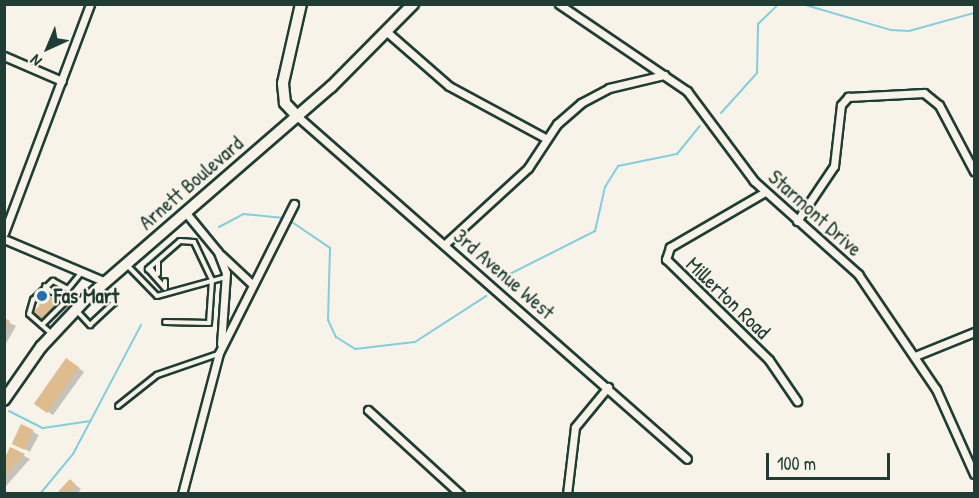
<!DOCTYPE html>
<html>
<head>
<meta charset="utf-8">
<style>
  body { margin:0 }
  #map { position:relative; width:979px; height:498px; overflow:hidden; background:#f7f3e8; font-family:"Patrick Hand",sans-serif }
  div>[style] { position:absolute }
  .shadow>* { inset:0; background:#0003; transform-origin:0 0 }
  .stream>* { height:2px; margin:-1px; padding:0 1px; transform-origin:1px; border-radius:1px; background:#80cede }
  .building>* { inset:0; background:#debc90; transform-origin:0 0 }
  .roads { filter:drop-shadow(2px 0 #1f3d34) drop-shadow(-2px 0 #1f3d34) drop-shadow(0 2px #1f3d34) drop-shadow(0 -2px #1f3d34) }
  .lane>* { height:4px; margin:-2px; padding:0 2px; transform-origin:2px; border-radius:2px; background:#f7f3e8 }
  .street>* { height:7px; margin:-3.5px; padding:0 3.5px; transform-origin:3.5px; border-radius:3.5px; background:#f7f3e8 }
  .secondary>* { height:10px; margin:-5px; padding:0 5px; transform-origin:5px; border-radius:5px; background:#f7f3e8 }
  .dots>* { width:16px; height:16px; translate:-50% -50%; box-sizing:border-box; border:3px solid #f7f3e8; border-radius:50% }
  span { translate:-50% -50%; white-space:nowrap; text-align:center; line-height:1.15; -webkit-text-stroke:4.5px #f7f3e8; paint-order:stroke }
  .street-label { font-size:21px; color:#1f3d34 }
  .poi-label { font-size:21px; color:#1f3d34; font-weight:700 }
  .left { translate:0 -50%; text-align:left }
  .frame { position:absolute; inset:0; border:6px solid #1f3d34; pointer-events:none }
  .north { position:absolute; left:18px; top:18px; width:60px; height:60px; -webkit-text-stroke:4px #f7f3e8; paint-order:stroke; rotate:224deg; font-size:16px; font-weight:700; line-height:24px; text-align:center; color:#1f3d34 }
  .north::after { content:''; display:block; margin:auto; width:21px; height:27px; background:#1f3d34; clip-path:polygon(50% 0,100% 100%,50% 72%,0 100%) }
  .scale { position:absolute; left:766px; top:453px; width:124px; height:27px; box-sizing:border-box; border:3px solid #1f3d34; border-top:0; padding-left:8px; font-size:18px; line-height:21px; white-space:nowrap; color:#1f3d34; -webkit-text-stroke:4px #f7f3e8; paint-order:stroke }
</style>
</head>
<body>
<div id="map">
  <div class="shadow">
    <div style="clip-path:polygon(59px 290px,66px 297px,43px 321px,38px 299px)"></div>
    <div style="clip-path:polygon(4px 320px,16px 326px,4px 347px)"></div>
    <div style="clip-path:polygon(72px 363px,84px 372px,53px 415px,36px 404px)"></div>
    <div style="left:22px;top:426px;width:19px;height:19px;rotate:28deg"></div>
    <div style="clip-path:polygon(11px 449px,30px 459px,6px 486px,4px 464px)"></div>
    <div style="clip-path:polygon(70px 481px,81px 489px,77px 494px,58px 494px)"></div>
  </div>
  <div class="stream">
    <div style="left:802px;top:4px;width:93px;rotate:16.3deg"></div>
    <div style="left:891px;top:30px;width:18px;rotate:3deg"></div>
    <div style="left:909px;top:31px;width:67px;rotate:-15.5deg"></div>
    <div style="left:721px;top:113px;width:54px;rotate:-48deg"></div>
    <div style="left:757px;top:73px;width:49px;rotate:-88.8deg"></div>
    <div style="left:758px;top:24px;width:29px;rotate:-44deg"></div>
    <div style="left:289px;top:220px;width:50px;rotate:34.3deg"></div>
    <div style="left:330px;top:248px;width:72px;rotate:91.6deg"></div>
    <div style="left:328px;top:320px;width:19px;rotate:65deg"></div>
    <div style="left:336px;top:337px;width:22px;rotate:32deg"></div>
    <div style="left:355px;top:349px;width:60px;rotate:-6.7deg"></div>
    <div style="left:415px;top:342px;width:85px;rotate:-32.9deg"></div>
    <div style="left:219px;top:227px;width:27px;rotate:-28deg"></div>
    <div style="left:243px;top:214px;width:41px;rotate:5.6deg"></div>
    <div style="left:506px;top:276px;width:100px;rotate:-26.8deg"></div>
    <div style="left:595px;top:231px;width:45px;rotate:-77.2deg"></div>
    <div style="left:605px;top:187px;width:25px;rotate:-58deg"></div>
    <div style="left:618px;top:166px;width:60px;rotate:-11.5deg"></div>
    <div style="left:677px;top:154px;width:36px;rotate:-51deg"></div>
    <div style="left:9px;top:411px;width:38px;rotate:27deg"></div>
    <div style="left:43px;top:428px;width:48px;rotate:-8.5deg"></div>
    <div style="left:40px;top:494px;width:52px;rotate:-50.5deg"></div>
    <div style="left:73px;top:454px;width:146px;rotate:-62.2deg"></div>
  </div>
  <div class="building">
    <div style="clip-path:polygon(57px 287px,65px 295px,41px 321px,32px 313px,41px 304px,36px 299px)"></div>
    <div style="clip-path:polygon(4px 318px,10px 321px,4px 332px)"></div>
    <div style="left:66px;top:358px;width:16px;height:56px;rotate:35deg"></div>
    <div style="left:21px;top:424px;width:14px;height:22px;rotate:25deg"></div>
    <div style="clip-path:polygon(10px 447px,25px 454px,4px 477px,4px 460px)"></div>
    <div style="clip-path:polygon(70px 479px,76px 485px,68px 494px,56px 494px)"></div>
  </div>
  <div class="roads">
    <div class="lane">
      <div style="left:158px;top:262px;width:12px;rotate:90deg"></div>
      <div style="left:127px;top:265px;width:43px;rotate:45.9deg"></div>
      <div style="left:157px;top:296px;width:72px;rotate:-15.4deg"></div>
      <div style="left:150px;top:267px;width:11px;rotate:56deg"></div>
      <div style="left:165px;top:281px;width:7px;rotate:90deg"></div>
      <div style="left:45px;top:286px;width:9px;rotate:41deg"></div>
      <div style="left:76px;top:310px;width:21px;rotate:47deg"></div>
      <div style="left:90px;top:325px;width:33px;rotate:-43deg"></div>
      <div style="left:114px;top:303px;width:21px;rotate:-133deg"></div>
      <div style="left:165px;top:322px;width:44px;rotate:1.3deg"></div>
      <div style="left:209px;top:323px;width:43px;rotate:-86deg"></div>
      <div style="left:212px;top:280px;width:42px;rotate:-115.3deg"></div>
      <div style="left:194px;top:242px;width:14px;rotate:-176deg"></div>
      <div style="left:180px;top:241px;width:43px;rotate:138.8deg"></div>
      <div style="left:148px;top:269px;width:25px;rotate:48deg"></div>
      <div style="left:42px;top:325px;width:40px;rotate:-45deg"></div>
      <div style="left:70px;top:297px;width:11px;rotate:45deg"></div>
      <div style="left:52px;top:334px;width:30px;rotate:-139deg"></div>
      <div style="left:29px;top:314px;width:15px;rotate:-74deg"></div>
      <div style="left:33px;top:300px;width:28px;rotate:-44deg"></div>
      <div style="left:53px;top:281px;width:17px;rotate:28deg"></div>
      <div style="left:68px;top:289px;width:22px;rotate:-51deg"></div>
      <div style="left:118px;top:406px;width:50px;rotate:-38.5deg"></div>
      <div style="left:157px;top:375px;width:65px;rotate:-19deg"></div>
    </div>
    <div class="street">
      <div style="left:559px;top:4px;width:155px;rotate:34.2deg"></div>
      <div style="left:687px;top:91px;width:112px;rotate:53.3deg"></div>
      <div style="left:754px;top:181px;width:140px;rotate:41.8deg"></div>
      <div style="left:858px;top:274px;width:139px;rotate:55.9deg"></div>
      <div style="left:936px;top:389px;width:93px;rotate:65.9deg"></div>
      <div style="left:387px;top:32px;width:82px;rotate:41.1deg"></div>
      <div style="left:449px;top:86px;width:111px;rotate:28.4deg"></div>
      <div style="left:4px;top:56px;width:63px;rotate:23.3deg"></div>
      <div style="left:297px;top:116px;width:519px;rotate:41.33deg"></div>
      <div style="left:765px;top:192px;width:110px;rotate:149.9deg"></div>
      <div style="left:670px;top:247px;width:13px;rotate:108deg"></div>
      <div style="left:666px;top:259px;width:144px;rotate:44.4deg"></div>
      <div style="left:769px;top:360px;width:50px;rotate:55.7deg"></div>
      <div style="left:186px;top:213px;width:50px;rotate:50.6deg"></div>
      <div style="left:218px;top:252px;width:22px;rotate:69deg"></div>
      <div style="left:226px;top:273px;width:71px;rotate:94deg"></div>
      <div style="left:797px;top:221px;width:66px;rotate:-56.1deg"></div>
      <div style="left:834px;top:166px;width:61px;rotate:-83.5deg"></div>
      <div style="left:841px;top:105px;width:11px;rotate:-49deg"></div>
      <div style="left:848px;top:97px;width:76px;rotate:-3deg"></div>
      <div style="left:924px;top:93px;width:19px;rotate:39deg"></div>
      <div style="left:939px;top:105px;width:75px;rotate:62.1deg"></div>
      <div style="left:4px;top:233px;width:245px;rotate:-69.4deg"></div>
      <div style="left:4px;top:239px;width:111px;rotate:22.9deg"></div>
      <div style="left:444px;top:245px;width:114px;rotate:-42.5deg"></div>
      <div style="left:528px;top:168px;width:53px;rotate:-56.6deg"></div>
      <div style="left:557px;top:124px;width:32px;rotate:-41deg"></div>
      <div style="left:581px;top:103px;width:32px;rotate:-28deg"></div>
      <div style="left:609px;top:88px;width:57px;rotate:-13.3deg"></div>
      <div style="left:221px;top:255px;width:42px;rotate:43.1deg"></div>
      <div style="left:915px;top:356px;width:64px;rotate:-22.1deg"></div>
      <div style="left:368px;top:410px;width:125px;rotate:42.4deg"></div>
      <div style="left:182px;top:494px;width:146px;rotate:-75.3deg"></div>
      <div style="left:219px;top:353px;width:167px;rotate:-63.3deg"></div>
      <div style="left:567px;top:494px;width:67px;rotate:-83.2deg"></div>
      <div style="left:575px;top:427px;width:52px;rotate:-50.5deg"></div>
    </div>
    <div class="secondary">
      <div style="left:297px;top:116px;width:18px;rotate:-133deg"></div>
      <div style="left:285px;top:103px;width:20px;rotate:-96deg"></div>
      <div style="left:283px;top:83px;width:81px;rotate:-77.2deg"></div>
      <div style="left:4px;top:400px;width:65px;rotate:-55.1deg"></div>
      <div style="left:41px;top:347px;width:66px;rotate:-46.8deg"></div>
      <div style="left:86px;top:299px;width:324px;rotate:-40.9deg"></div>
      <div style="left:331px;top:87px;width:117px;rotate:-45.3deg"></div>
    </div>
  </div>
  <div class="dots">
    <div style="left:42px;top:296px;background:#1f6fb2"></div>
  </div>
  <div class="street-label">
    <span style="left:191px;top:183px;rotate:-41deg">Arnett Boulevard</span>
    <span style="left:815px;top:213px;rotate:42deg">Starmont Drive</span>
    <span style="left:504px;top:274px;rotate:41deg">3rd Avenue West</span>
    <span style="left:728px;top:298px;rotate:44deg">Millerton Road</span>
  </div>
  <div class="poi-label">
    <span class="left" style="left:54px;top:296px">Fas Mart</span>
  </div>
  <div class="frame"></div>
  <div class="north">N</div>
  <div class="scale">100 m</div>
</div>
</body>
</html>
